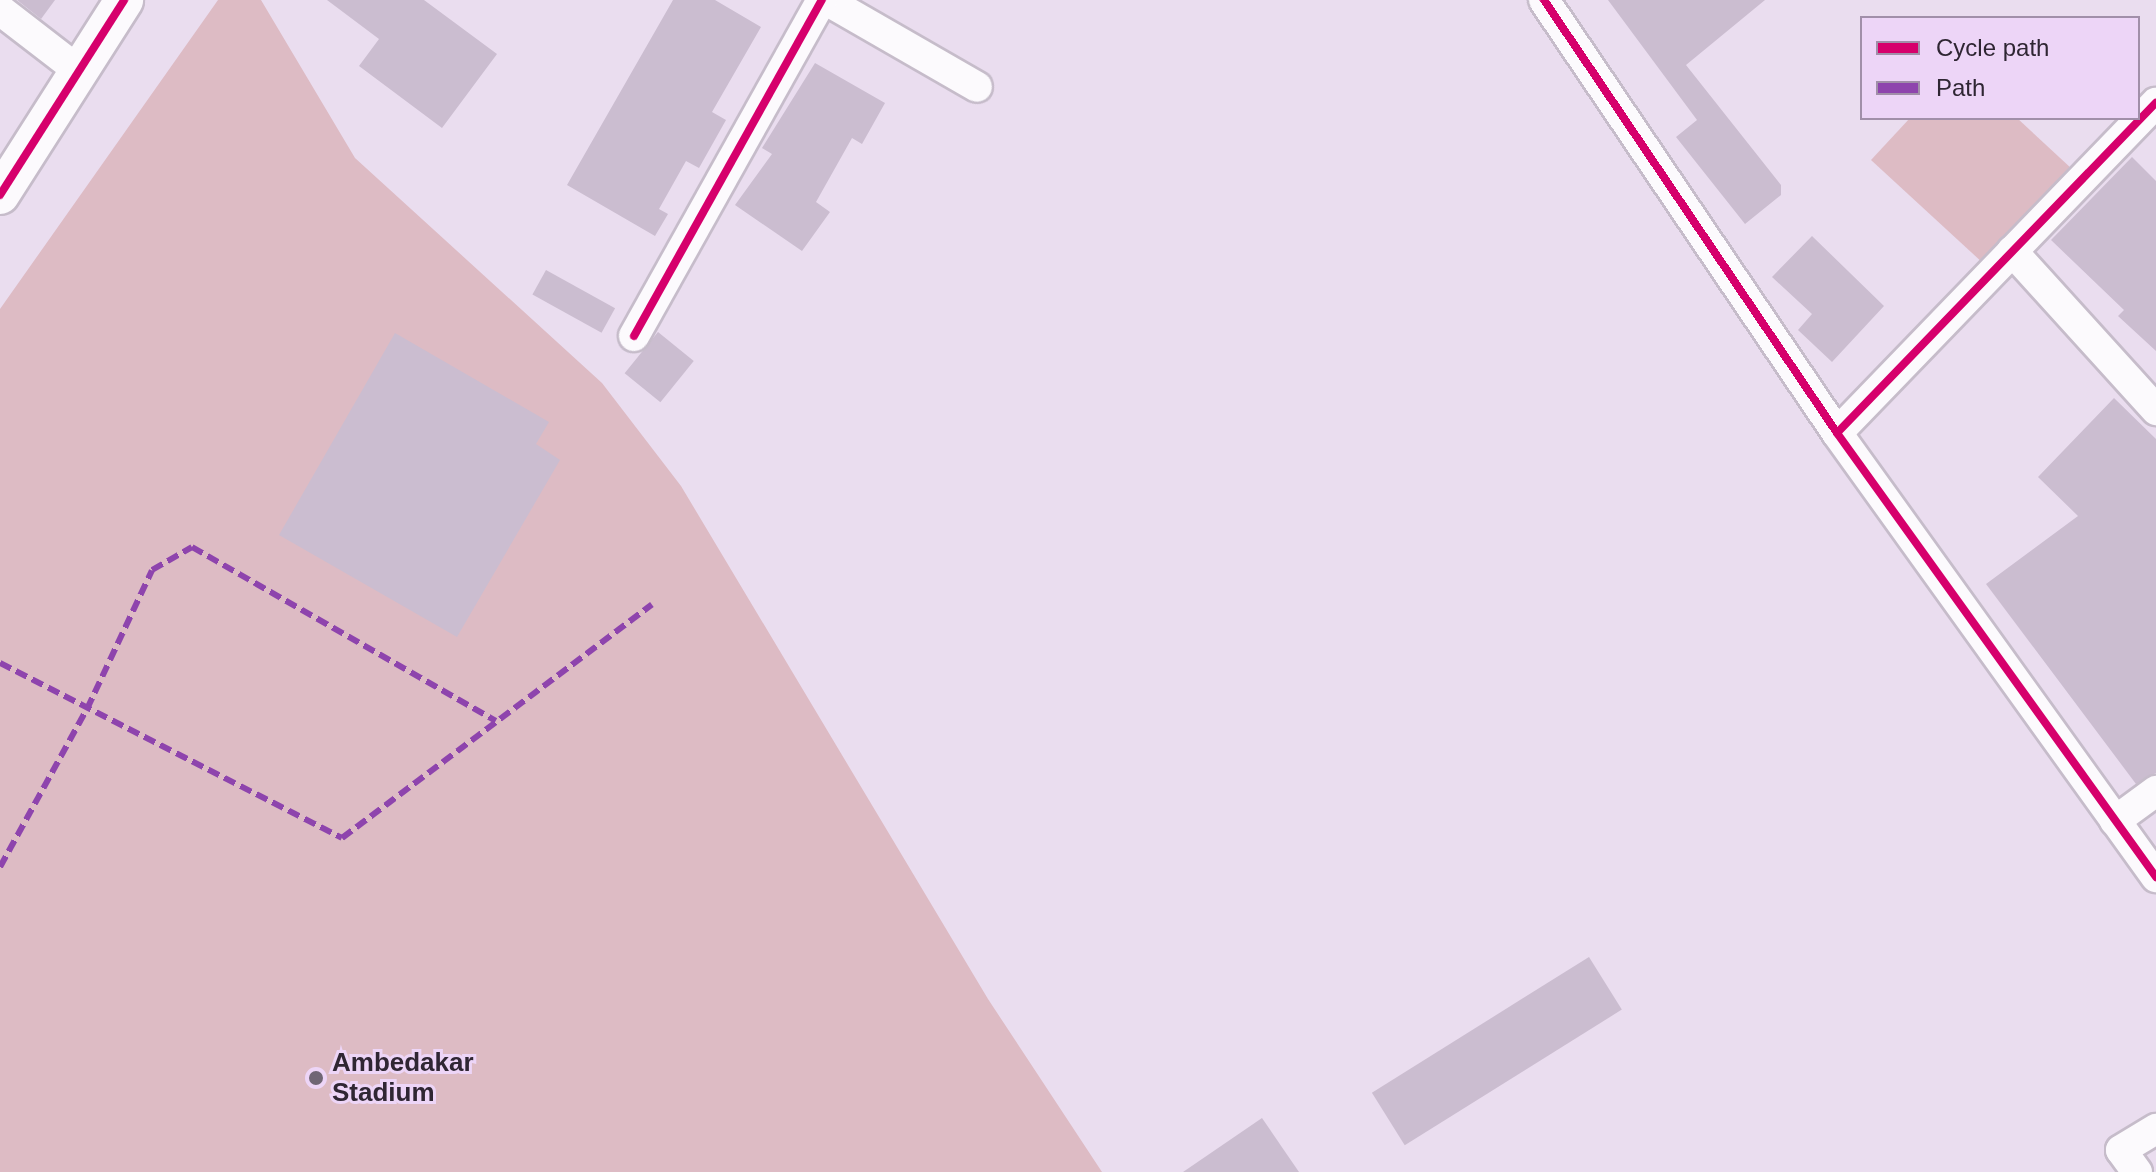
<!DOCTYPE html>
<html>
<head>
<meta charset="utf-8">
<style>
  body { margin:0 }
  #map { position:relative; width:2156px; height:1172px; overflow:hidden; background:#eaddef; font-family:Arial,sans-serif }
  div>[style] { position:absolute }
  .green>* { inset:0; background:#ddbbc4 }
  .building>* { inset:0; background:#cbbdd0; transform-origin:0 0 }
  .roads { filter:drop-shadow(2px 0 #c6bcca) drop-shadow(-2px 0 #c6bcca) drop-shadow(0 2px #c6bcca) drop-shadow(0 -2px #c6bcca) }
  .minor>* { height:30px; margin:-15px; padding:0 15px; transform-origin:15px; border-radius:15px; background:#fcfafd }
  .tertiary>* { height:38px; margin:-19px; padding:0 19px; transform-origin:19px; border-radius:19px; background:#fcfafd }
  .quiet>* { height:6px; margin-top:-3px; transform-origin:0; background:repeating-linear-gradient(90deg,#8e44ad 0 12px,transparent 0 18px) }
  .cycleway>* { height:8px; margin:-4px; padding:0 4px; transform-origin:4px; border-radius:4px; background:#d6006c }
  .dots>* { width:22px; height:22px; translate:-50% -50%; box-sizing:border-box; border:4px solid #edd5f7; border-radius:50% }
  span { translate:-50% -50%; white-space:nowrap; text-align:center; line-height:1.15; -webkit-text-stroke:6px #edd5f7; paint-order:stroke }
  .poi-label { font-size:26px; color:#2f2633; font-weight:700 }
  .left { translate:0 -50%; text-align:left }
  .legend { position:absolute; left:1860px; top:16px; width:280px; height:104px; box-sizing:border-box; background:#edd5f7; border:2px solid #a18fa9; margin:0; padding:10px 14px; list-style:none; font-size:24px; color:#2f2633 }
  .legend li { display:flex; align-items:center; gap:16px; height:40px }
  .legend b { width:40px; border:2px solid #a18fa9 }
</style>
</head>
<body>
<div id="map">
  <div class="green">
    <div style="clip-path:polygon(218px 0,261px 0,355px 158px,602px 383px,681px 486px,988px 999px,1102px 1172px,0 1172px,0 309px)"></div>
    <div style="clip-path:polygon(1910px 118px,2017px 118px,2072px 169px,1984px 264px,1871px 160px)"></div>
  </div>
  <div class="building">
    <div style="clip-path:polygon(17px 0,55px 0,41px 19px)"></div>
    <div style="clip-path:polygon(327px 0,424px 0,497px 54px,442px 128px,359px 66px,379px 39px)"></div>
    <div style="clip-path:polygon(673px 0,715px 0,761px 27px,712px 112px,726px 120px,699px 168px,686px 161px,659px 209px,668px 214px,655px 236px,567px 185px)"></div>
    <div style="clip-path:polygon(1608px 0,1765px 0,1686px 65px,1781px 185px,1781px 195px,1745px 224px,1676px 137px,1697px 120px)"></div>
    <div style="clip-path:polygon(815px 63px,885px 103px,862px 144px,852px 138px,816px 202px,830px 212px,802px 251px,735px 205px,772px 154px,762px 148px)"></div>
    <div style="clip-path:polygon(2132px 157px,2156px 181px,2156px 351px,2118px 316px,2124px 310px,2051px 240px)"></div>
    <div style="clip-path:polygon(1812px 236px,1884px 306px,1832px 362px,1798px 330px,1812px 314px,1772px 277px)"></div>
    <div style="left:546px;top:270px;width:79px;height:28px;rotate:29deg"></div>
    <div style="left:658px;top:332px;width:46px;height:53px;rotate:39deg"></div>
    <div style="clip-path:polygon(395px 333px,549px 422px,536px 444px,560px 460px,457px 637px,279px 535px)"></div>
    <div style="clip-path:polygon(2114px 398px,2156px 439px,2156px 773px,2136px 784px,1986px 584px,2078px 516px,2038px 477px)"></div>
    <div style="left:1589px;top:957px;width:62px;height:256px;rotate:58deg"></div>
    <div style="clip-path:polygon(1262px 1118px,1299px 1172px,1183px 1172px)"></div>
  </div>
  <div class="roads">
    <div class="minor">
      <div style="left:826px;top:0;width:174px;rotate:29.9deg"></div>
      <div style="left:1544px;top:0;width:523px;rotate:55.91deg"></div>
      <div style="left:1837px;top:433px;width:547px;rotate:54.3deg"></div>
      <div style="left:0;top:10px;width:98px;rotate:37.6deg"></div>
      <div style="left:2012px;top:251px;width:215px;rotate:47.8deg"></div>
      <div style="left:634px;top:336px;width:385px;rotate:-60.8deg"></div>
      <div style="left:1837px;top:433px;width:459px;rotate:-46deg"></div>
      <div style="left:2115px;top:821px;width:51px;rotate:-36.2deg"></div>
      <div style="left:2137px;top:1172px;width:27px;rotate:-126deg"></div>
      <div style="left:2121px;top:1150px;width:41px;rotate:-31deg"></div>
    </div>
    <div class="tertiary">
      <div style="left:0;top:195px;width:231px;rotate:-57.5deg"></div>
    </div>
  </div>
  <div class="quiet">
    <div style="left:0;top:663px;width:384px;rotate:27.1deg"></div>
    <div style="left:342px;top:838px;width:388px;rotate:-37deg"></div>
    <div style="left:0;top:867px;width:180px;rotate:-61.2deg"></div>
    <div style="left:87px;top:709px;width:153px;rotate:-64.9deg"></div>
    <div style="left:152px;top:570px;width:46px;rotate:-29.9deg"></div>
    <div style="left:192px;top:547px;width:350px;rotate:29.8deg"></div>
  </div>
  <div class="cycleway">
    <div style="left:1544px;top:0;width:523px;rotate:55.91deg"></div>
    <div style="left:1837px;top:433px;width:547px;rotate:54.3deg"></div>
    <div style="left:0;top:195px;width:231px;rotate:-57.5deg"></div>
    <div style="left:634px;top:336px;width:385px;rotate:-60.8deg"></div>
    <div style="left:1837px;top:433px;width:459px;rotate:-46deg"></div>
  </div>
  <div class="dots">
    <div style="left:316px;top:1078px;background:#706675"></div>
  </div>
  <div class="poi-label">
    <span class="left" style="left:332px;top:1078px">Ambedakar<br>Stadium</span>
  </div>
  <ul class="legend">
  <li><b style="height:10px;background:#d6006c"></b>Cycle path</li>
  <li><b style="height:10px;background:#8e44ad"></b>Path</li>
  </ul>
</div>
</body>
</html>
